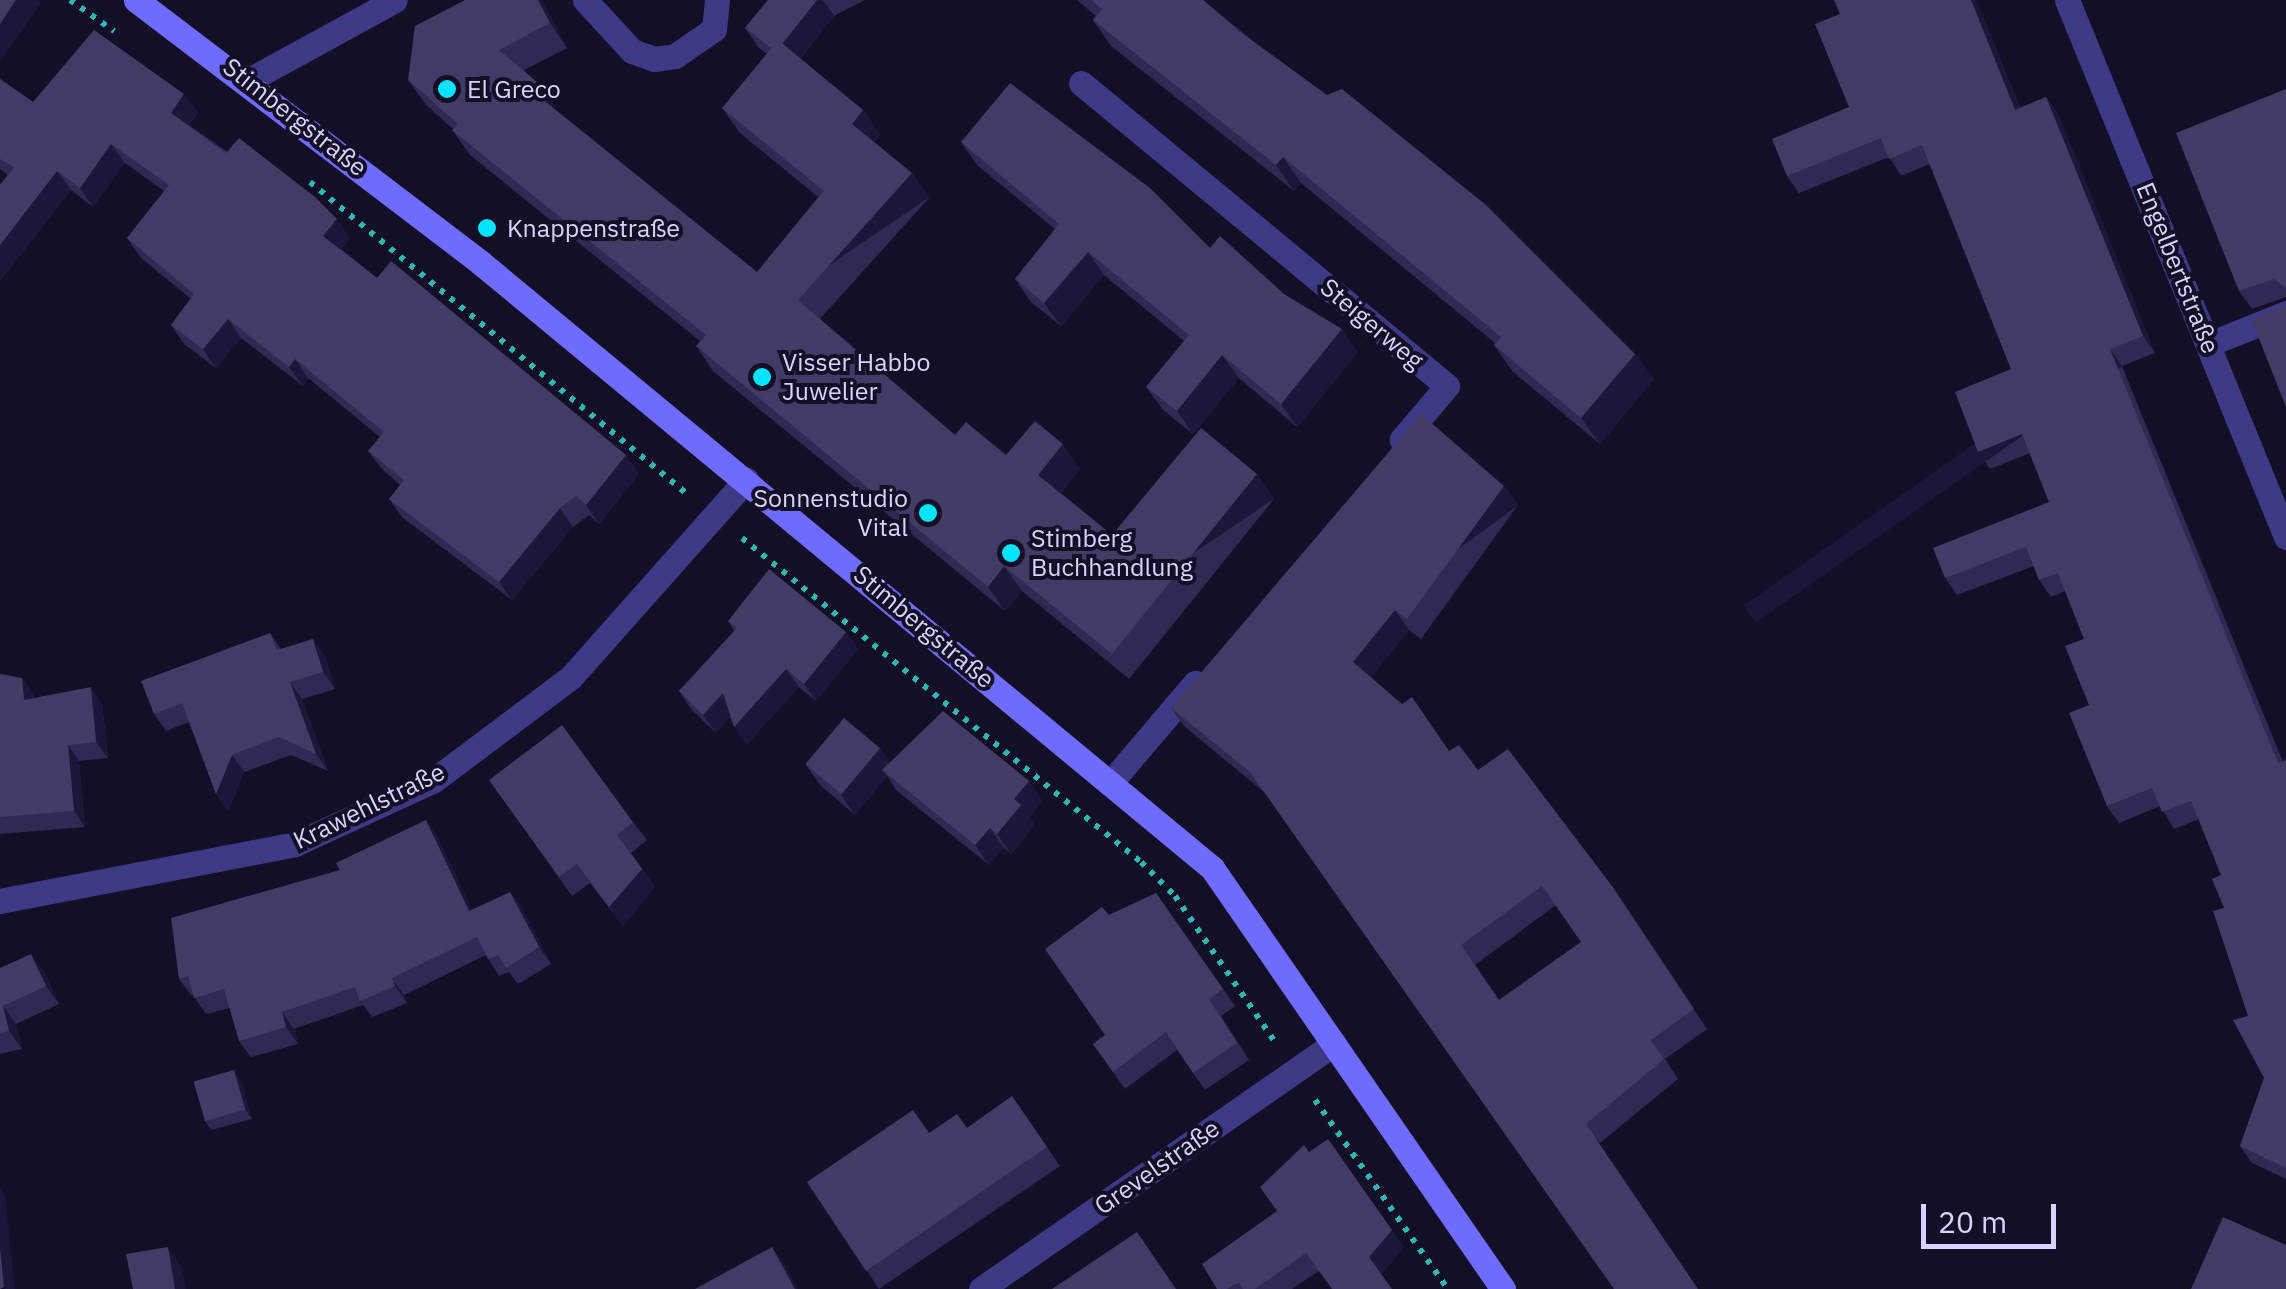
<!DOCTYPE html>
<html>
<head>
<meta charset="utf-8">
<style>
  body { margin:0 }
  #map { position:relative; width:2286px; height:1289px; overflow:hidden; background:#130f26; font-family:"IBM Plex Sans",sans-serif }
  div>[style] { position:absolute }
  .path>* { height:6px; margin-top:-3px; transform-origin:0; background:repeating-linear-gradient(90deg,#2fb8b0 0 5px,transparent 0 13px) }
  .lane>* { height:25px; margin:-12.5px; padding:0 12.5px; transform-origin:12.5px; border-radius:12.5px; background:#3d3a85 }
  .street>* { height:25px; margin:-12.5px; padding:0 12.5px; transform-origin:12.5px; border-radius:12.5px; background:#3d3a85 }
  .secondary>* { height:25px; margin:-12.5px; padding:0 12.5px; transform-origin:12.5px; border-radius:12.5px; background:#6f6bff }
  .wall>* { inset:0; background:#312854 }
  .shaded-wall>* { inset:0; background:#1d163a; transform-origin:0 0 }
  .building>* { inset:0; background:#433a66; transform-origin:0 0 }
  .dots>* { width:28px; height:28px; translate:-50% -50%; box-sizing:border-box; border:5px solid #130f26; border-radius:50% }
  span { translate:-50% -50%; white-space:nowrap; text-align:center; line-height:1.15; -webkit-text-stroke:8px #130f26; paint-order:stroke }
  .poi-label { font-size:25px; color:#d9d4ff }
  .left { translate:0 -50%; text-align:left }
  .right { translate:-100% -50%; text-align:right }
  .street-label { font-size:25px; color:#d9d4ff }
  .scale { position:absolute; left:1921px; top:1204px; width:135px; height:45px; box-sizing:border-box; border:5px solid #d9d4ff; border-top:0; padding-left:12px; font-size:30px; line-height:35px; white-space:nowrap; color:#d9d4ff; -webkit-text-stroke:8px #130f26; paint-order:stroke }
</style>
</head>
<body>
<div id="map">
  <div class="path">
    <div style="left:70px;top:0;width:54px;rotate:35.2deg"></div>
    <div style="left:310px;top:182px;width:492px;rotate:39.6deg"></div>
    <div style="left:742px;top:538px;width:514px;rotate:39.08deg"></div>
    <div style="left:1141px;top:862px;width:48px;rotate:45deg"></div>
    <div style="left:1175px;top:896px;width:181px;rotate:55.6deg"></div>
    <div style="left:1315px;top:1100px;width:231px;rotate:54.9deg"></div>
  </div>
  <div class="lane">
    <div style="left:585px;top:0;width:69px;rotate:47.3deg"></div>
    <div style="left:632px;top:51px;width:23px;rotate:20deg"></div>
    <div style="left:654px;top:59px;width:21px;rotate:-8deg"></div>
    <div style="left:675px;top:56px;width:47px;rotate:-34.7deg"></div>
    <div style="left:714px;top:29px;width:29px;rotate:-84deg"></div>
    <div style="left:2209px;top:344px;width:83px;rotate:-21.9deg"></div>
  </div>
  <div class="street">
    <div style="left:2067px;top:0;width:580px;rotate:67.81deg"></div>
    <div style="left:249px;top:80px;width:166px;rotate:-28.7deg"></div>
    <div style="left:1081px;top:83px;width:475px;rotate:39.6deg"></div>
    <div style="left:1447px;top:386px;width:70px;rotate:130.3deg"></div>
    <div style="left:1111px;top:782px;width:130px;rotate:-49.7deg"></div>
    <div style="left:0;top:901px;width:300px;rotate:-10.9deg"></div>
    <div style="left:295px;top:844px;width:153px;rotate:-24.7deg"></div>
    <div style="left:434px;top:780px;width:171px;rotate:-36.9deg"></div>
    <div style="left:571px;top:677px;width:264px;rotate:-48.4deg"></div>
    <div style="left:981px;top:1289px;width:430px;rotate:-34.8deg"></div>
  </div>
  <div class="secondary">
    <div style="left:136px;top:0;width:434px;rotate:37.3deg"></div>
    <div style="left:481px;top:263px;width:949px;rotate:39.61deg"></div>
    <div style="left:1212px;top:868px;width:512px;rotate:55.35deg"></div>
  </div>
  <div class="wall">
    <div style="clip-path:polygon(542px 0,567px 48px,524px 70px,555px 106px,553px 108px,757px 272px,818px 197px,740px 133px,722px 108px,767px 54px,759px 48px,745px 28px,768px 0,865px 0,834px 16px,800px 59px,863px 110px,880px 135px,874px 142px,912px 173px,929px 198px,820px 319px,955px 435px,1006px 455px,1080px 469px,1061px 493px,1112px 535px,1257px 474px,1274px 499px,1129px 679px,1022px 591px,1005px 611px,713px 371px,696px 346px,700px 341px,470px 155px,452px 130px,453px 129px,426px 105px,408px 80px)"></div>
    <div style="clip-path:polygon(1077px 0,1203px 0,1635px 354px,1654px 379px,1600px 444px,1512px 371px,1494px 345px,1495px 343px,1301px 183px,1294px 191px,1111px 46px,1093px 20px,1096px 16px)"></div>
    <div style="clip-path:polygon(1976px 0,2020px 108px,2046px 97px,2058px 114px,2155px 353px,2122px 366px,2283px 762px,2286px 760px,2286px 1179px,2252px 1163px,2240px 1146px,2264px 1078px,2224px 908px,2221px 875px,2199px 819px,2174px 829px,2160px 806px,2119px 823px,2107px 806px,2089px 705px,2084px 639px,2065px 591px,2051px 597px,2039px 580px,2034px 566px,1957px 595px,1945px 578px,2049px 502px,2030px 453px,1990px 469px,1978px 452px,2011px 369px,1930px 164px,1901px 176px,1889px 157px,1799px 193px,1787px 176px,1849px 107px,1840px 14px)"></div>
    <div style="clip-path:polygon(0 79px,33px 102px,198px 112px,189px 125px,350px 238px,341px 249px,377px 278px,626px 455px,639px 474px,599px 524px,589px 515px,573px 527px,512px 600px,403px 518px,389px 499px,400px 485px,382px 469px,368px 451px,380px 437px,308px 378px,303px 386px,241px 338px,216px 368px,184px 344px,171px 325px,191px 299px,140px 257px,127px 238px,164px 191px,125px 163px,93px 207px,71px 190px,0 281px,0 185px,8px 175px,0 169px)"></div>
    <div style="clip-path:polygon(2286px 89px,2286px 297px,2252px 309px,2239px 291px)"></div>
    <div style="clip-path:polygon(961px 142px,1210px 248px,1284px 294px,1358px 352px,1297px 427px,1239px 378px,1193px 434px,1163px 410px,1146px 387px,1184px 341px,1104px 275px,1061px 326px,1031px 302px,1015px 279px,1055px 229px,977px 165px)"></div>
    <div style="clip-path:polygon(evenodd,1504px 486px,1518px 505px,1421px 639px,1409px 630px,1371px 677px,1449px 751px,1478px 770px,1612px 886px,1707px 1029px,1665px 1059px,1678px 1079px,1600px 1143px,1264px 792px,1185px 727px,1171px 708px,1504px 486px,1556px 905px,1581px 942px,1499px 1000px,1475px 965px,1556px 905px)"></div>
    <div style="clip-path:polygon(728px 621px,846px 632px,858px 649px,816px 701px,799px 687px,746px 745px,730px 717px,716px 733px,691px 709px,679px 691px,734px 631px)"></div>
    <div style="clip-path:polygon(270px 633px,281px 649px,325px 656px,335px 689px,302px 699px,328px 771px,291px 755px,244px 772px,228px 811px,216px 794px,189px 722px,166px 731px,154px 714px)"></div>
    <div style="clip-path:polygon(0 674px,22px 678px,34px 694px,34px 698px,102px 704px,108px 758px,79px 761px,85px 827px,0 834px)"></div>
    <div style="clip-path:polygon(880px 748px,890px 763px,1029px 781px,1042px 801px,1030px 817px,1035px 825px,1011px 854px,1004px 848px,989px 865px,896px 790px,887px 776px,855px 815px,820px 785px,806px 765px)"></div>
    <div style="clip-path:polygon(489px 780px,633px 822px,647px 840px,631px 853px,655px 887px,623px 926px,590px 883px,572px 896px)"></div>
    <div style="clip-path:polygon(437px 836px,472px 910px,522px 908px,551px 964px,518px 984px,509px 972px,499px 976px,486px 955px,404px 995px,407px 1003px,372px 1017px,363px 1005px,294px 1029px,298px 1044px,251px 1057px,239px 1041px,230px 1008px,206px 1014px,193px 995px,191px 995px,179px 979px,340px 870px)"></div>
    <div style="clip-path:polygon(1156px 893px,1235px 1006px,1221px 1016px,1249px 1060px,1205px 1090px,1177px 1050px,1125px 1089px,1093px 1044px,1105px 1035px,1109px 915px)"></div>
    <div style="clip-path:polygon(0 968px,44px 972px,59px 1004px,16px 1024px,22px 1049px,0 1054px)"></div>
    <div style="clip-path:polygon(241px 1081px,252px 1119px,211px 1130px,204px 1120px)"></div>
    <div style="clip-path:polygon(1012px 1096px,1060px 1166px,879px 1289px,807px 1182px,929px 1133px,967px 1128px)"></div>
    <div style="clip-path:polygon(1309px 1152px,1404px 1247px,1381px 1275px,1319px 1271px,1292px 1289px,1217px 1289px,1277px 1211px)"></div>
  </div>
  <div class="shaded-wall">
    <div style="clip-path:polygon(16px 0,39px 0,41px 3px,0 62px,0 24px)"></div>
    <div style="clip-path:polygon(538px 0,542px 0,567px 48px,550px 23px)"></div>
    <div style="clip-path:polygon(817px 0,823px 0,834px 16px,789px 72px,776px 52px)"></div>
    <div style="clip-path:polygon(1971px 0,1976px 0,2027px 127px,2015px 110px)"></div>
    <div style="clip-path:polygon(537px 82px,555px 106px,548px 115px,531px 90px)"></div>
    <div style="clip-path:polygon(184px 94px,198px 112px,184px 131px,171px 113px)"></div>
    <div style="clip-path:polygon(2046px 97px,2058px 114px,2155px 353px,2143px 336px)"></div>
    <div style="clip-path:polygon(863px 110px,880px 135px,869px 149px,852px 124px)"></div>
    <div style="clip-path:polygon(111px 144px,125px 163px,93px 207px,80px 188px)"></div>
    <div style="clip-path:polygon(1283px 157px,1301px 183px,1294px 191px,1276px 165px)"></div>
    <div style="clip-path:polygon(57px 171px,71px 190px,0 281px,0 245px)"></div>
    <div style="left:912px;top:173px;width:30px;height:171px;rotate:56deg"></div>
    <div style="clip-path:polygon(337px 219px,350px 238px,336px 254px,323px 236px)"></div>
    <div style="clip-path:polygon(1088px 252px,1104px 275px,1061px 326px,1044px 303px)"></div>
    <div style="clip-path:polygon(228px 319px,241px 338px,216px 368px,203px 349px)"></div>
    <div style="clip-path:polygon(1342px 329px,1358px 352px,1297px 427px,1281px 404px)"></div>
    <div style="left:2110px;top:349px;width:21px;height:447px;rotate:55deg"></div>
    <div style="clip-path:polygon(1635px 354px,1654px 379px,1600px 444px,1581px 418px)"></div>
    <div style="clip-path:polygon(1222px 355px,1239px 378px,1193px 434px,1177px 411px)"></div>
    <div style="clip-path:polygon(295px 359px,308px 378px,303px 386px,289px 367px)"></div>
    <div style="clip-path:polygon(1063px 444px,1080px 469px,1055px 500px,1038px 475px)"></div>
    <div style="clip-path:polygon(626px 455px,639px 474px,599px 524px,586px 505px)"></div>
    <div style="left:1257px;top:474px;width:30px;height:231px;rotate:56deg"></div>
    <div style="left:1504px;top:486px;width:24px;height:165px;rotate:54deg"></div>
    <div style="clip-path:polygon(560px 508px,573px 527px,512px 600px,499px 582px)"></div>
    <div style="clip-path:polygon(1004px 566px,1022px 591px,1005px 611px,988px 587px)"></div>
    <div style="clip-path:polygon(1395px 610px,1409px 630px,1367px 682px,1353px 662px)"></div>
    <div style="clip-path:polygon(846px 632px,858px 649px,816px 701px,804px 684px)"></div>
    <div style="clip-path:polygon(313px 639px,325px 656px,335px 689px,323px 672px)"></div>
    <div style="clip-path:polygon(786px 669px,799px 687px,746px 745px,734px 727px)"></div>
    <div style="clip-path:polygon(22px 678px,34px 694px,35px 716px,24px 700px)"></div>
    <div style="clip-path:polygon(290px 682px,302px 699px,328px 771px,316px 754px)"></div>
    <div style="clip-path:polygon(91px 687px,102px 704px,108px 758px,96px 742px)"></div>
    <div style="clip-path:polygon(723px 693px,736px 711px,716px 733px,703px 715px)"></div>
    <div style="clip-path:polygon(68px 745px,79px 761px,85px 827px,74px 811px)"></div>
    <div style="clip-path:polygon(880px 748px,894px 768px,882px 770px,887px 776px,855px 815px,841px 795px)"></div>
    <div style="clip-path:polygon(232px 755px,244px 772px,228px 811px,216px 794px)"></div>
    <div style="clip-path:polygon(1029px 781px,1042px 801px,1030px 817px,1035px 825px,1011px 854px,997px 834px,1014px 799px)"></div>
    <div style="clip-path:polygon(426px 820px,437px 836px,481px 928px,469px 911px)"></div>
    <div style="clip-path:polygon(990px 828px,1004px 848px,989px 865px,975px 845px)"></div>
    <div style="clip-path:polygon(642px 869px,655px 887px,623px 926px,609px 907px)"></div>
    <div style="clip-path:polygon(510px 892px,522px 908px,551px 964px,539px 947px)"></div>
    <div style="clip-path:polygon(31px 954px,44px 972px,59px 1004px,46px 986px)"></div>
    <div style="clip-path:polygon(392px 978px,404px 995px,407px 1003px,395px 986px)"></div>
    <div style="clip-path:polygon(3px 1006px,16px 1024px,22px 1049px,9px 1031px)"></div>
    <div style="clip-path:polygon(282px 1012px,294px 1029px,298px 1044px,286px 1027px)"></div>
    <div style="clip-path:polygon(234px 1070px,241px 1081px,252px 1119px,245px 1109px)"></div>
    <div style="clip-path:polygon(0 1187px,5px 1195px,15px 1289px,5px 1289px,4px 1287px,0 1247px)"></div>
    <div style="clip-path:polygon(1392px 1230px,1404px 1247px,1381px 1275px,1369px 1257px)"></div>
    <div style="clip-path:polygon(168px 1247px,182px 1267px,186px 1289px,175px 1289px)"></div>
    <div style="clip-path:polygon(772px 1247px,785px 1265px,798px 1289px,795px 1289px)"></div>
  </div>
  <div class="building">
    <div style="clip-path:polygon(0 0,16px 0,0 24px)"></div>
    <div style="clip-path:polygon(465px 0,538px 0,550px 23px,499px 50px,537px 82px,531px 90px,757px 272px,824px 191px,722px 108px,778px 40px,863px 110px,852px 124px,912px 173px,798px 300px,955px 435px,966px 422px,1006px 455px,1035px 421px,1063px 444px,1038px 475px,1112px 535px,1201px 428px,1257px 474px,1112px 654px,1004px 566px,988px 587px,696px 346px,706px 335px,452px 130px,458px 124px,408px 80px,415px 26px)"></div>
    <div style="clip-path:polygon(768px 0,817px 0,782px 44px,778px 40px,771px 48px,745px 28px)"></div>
    <div style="clip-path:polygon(1091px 0,1203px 0,1239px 31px,1327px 95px,1342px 89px,1486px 205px,1635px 354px,1581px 418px,1494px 345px,1501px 337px,1283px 157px,1276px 165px,1093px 20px,1102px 9px)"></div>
    <div style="clip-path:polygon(1834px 0,1971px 0,2015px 110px,2046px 97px,2143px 336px,2110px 349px,2278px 763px,2286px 760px,2286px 1168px,2240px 1146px,2264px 1078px,2233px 1020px,2248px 1016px,2213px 911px,2224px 908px,2212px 879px,2221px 875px,2191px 801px,2162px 812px,2152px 788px,2107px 806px,2069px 713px,2089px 705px,2065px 646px,2084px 639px,2058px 573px,2039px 580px,2026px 547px,1945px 578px,1933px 548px,2049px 502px,2022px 434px,1978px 452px,1955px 392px,2011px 369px,1922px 145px,1889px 159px,1881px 138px,1787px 176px,1772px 139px,1849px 107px,1815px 24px,1840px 14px)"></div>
    <div style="clip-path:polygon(94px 30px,184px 94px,171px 113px,226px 153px,239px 138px,315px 197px,337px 219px,323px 236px,377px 278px,391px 261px,626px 455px,586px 505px,576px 496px,560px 508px,499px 582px,389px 499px,404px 480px,368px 451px,384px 432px,295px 359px,289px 367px,228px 319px,203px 349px,171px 325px,194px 294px,127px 238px,169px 185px,111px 144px,80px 188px,57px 171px,0 245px,0 185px,14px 167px,0 159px,0 79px,33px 102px)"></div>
    <div style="clip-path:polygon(1010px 83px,1150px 188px,1210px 248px,1220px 236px,1284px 294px,1342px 329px,1281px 404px,1222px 355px,1177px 411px,1146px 387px,1189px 335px,1088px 252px,1044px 303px,1015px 279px,1059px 224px,961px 142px)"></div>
    <div style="clip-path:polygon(2286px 89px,2286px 288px,2274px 279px,2239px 291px,2176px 133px)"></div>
    <div style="clip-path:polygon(2286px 302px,2286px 407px,2252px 321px,2285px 305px)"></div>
    <div style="clip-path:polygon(evenodd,1421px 414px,1504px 486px,1407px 619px,1395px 610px,1353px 662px,1402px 704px,1412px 697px,1449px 751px,1459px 745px,1478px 770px,1508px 749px,1612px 886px,1694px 1009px,1651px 1040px,1664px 1059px,1586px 1124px,1698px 1289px,1614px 1289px,1250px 772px,1171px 708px,1421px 414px,1542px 886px,1581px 942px,1499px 1000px,1461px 945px,1542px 886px)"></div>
    <div style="clip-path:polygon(769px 569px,846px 632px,804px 684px,786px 669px,734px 727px,723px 693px,703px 715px,679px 691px,737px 628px,728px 621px)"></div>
    <div style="clip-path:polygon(270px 633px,277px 650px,313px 639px,323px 672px,290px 682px,316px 754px,279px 737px,232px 755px,216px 794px,182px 703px,154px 714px,141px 681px)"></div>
    <div style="clip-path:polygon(0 674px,22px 678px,24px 700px,91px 687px,96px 742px,68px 745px,74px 811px,0 817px)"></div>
    <div style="clip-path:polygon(943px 711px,1029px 781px,1014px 799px,1021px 805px,997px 834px,990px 828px,975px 845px,882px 770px)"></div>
    <div style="left:844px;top:718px;width:47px;height:60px;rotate:40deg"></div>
    <div style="clip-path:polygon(562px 725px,633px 822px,617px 835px,642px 869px,609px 907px,577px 864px,559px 877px,489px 780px)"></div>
    <div style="clip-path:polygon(426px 820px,469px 911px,510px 892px,539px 947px,506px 968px,498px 955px,488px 959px,477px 937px,392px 978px,395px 986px,360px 1001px,355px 987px,282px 1012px,286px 1027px,239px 1041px,224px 989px,194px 998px,188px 976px,179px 979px,171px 918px,340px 870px,336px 863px)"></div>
    <div style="clip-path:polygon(1156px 893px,1223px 989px,1209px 999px,1237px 1043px,1193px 1073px,1166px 1032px,1113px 1072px,1093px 1044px,1105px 1035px,1045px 949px,1102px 907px,1109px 915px)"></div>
    <div style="clip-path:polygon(31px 954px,46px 986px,3px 1006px,9px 1031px,0 1033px,0 968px)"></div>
    <div style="left:234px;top:1070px;width:41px;height:42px;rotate:74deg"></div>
    <div style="clip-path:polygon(1012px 1096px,1047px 1147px,866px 1271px,807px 1182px,913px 1110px,929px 1133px,957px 1114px,967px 1128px)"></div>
    <div style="clip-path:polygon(1328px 1139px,1392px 1230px,1369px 1257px,1392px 1289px,1332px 1289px,1306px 1253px,1255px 1289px,1243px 1289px,1239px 1282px,1227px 1289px,1217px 1289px,1202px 1264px,1277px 1211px,1260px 1187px,1304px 1145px,1309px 1152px)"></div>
    <div style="clip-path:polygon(2223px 1217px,2286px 1245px,2286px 1289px,2191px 1289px)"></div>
    <div style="clip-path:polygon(1137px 1232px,1176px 1289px,1052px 1289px)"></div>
    <div style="clip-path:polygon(0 1247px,4px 1287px,0 1289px)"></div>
    <div style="clip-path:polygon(168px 1247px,175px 1289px,133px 1289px,126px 1254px)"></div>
    <div style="clip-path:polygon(772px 1247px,795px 1289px,695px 1289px)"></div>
  </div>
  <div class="dots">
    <div style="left:447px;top:89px;background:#00e5ff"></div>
    <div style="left:487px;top:228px;background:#00e5ff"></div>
    <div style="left:762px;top:377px;background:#00e5ff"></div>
    <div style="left:928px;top:513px;background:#00e5ff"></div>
    <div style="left:1011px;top:553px;background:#00e5ff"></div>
  </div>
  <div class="poi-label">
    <span class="left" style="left:467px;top:89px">El Greco</span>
    <span class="left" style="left:507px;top:228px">Knappenstraße</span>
    <span class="left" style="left:782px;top:377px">Visser Habbo<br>Juwelier</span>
    <span class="right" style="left:908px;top:513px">Sonnenstudio<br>Vital</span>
    <span class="left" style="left:1031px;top:553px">Stimberg<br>Buchhandlung</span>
  </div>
  <div class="street-label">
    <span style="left:295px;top:117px;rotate:38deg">Stimbergstraße</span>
    <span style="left:2178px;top:268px;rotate:68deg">Engelbertstraße</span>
    <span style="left:1372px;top:324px;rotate:40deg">Steigerweg</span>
    <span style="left:924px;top:627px;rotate:40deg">Stimbergstraße</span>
    <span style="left:369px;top:806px;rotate:-26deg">Krawehlstraße</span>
    <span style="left:1157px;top:1167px;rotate:-35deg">Grevelstraße</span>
  </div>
  <div class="scale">20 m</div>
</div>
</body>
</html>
